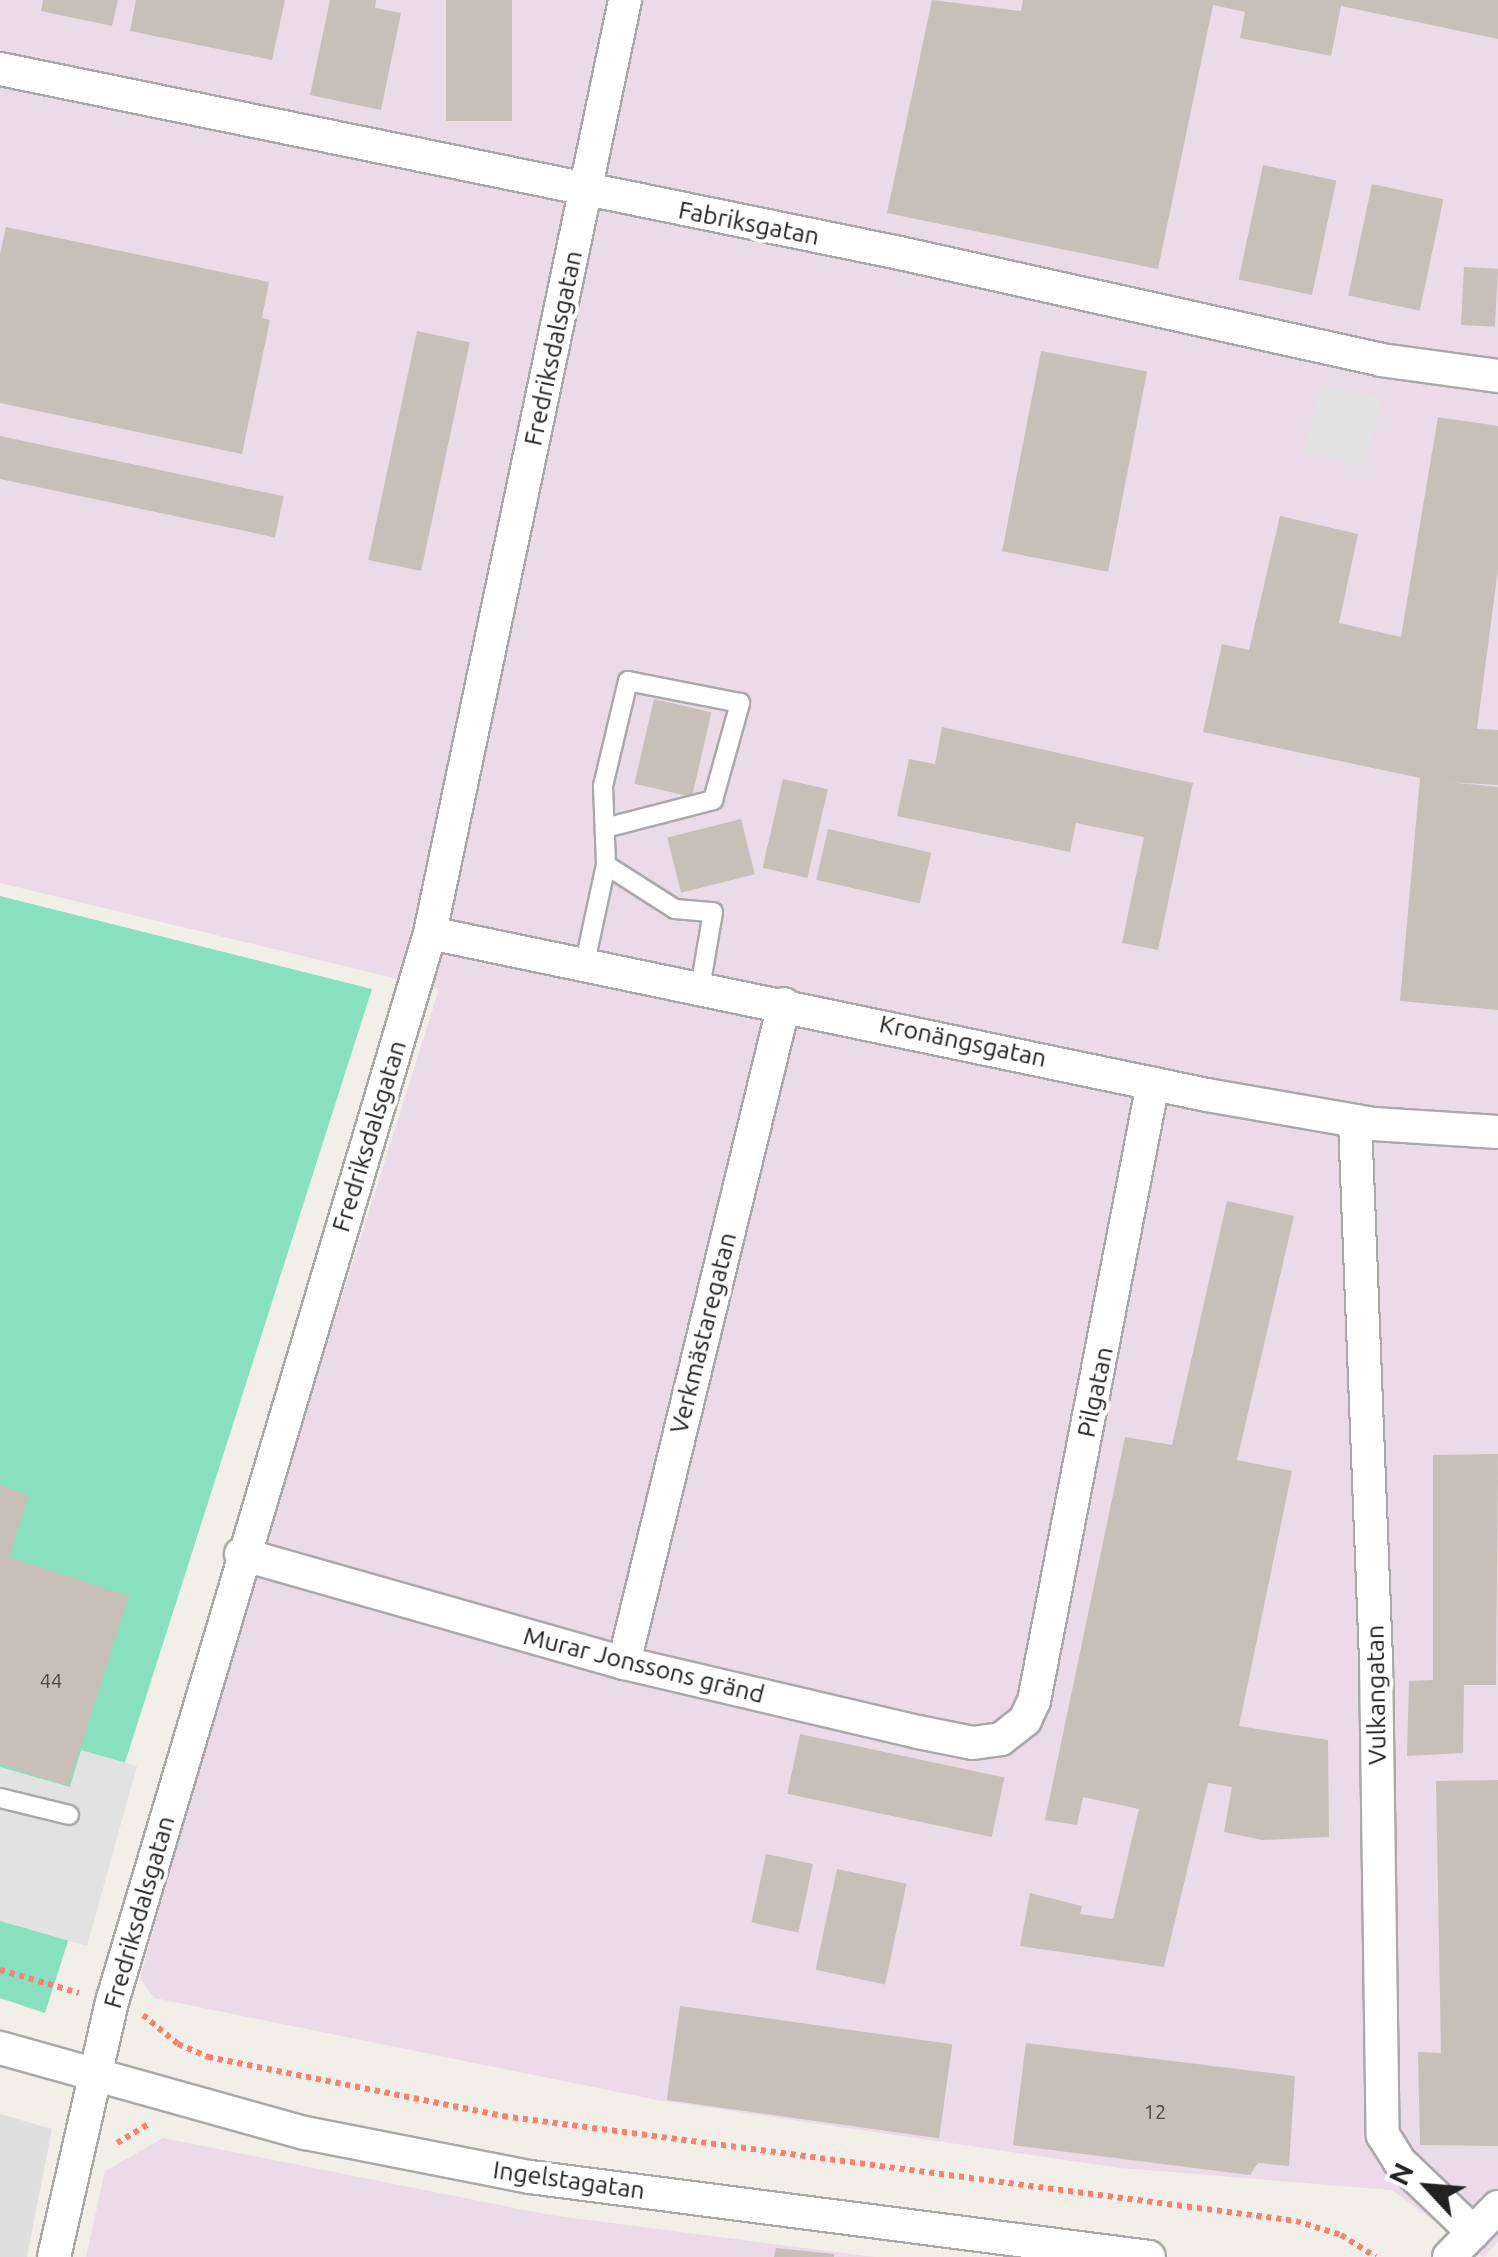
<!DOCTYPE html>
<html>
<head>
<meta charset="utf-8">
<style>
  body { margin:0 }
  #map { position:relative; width:1498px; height:2257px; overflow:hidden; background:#f2efe9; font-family:Ubuntu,sans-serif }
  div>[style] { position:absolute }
  .residential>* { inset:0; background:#e0dfdf }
  .industrial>* { inset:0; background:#ebdbe8 }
  .pitch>* { inset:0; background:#88e0be }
  .parking>* { inset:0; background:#e2e2e2; transform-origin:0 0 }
  .building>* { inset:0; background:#c7bfb8; transform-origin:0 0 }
  .path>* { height:6px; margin-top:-3px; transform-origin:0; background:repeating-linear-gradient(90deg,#fa8072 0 5px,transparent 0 10px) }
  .roads { filter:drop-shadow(2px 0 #a9a9a9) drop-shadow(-2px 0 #a9a9a9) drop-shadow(0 2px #a9a9a9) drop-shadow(0 -2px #a9a9a9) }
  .lane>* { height:18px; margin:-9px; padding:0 9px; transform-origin:9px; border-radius:9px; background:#fff }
  .street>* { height:32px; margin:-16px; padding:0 16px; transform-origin:16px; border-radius:16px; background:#fff }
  span { translate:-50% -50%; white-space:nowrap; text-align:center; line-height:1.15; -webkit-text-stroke:8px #fff; paint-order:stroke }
  .number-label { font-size:20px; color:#4b4948 }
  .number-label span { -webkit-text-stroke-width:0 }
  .street-label { font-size:25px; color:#222 }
  .north { position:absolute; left:1378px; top:2137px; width:100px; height:100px; -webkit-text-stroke:8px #fff; paint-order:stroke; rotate:296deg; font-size:28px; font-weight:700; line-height:40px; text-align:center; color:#222 }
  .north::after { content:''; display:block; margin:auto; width:35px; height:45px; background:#222; clip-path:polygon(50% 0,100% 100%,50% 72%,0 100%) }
</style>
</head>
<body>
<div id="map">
  <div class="residential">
    <div style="clip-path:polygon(0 2114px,52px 2129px,27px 2257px,0 2257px)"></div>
  </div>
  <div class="industrial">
    <div style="clip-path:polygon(0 0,1498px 0,1498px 2242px,1483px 2257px,1392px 2190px,1120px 2168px,657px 2100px,154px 1998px,140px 1978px,238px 1626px,439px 989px,0 883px)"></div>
    <div style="clip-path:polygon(163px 2138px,550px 2215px,874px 2257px,86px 2257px,105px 2171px)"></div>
  </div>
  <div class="pitch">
    <div style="clip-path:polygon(0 896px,372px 989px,45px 2013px,0 1998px)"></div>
  </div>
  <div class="parking">
    <div style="left:1320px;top:384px;width:63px;height:70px;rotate:13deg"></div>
    <div style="clip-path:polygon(81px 1750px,137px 1766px,87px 1946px,0 1921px,0 1767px,70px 1787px)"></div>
  </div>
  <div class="building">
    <div style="clip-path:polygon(43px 0,118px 0,112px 26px,41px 11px)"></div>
    <div style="clip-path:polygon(136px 0,285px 0,272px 60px,130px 31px)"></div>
    <div style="clip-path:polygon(330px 0,376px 0,375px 8px,401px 13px,381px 110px,310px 95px)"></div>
    <div style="left:446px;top:0;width:66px;height:121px"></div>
    <div style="clip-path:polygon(932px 0,1021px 11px,1023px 0,1498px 0,1498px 39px,1341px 6px,1331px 56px,1240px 38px,1245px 12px,1213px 5px,1158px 269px,887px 213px)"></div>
    <div style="left:1263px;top:165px;width:75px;height:117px;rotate:12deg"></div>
    <div style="left:1372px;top:184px;width:73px;height:114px;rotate:12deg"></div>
    <div style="clip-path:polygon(6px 227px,269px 282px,262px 318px,270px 320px,242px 454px,0 403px,0 254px)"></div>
    <div style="left:1464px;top:267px;width:34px;height:58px;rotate:3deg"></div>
    <div style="left:417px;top:331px;width:54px;height:234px;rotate:12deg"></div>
    <div style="left:1041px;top:351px;width:108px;height:204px;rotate:11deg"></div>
    <div style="clip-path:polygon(1438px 417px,1498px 426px,1498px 569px,1477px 729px,1498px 730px,1498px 785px,1448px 782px,1498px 787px,1498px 1010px,1400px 1001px,1420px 778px,1203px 732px,1222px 644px,1249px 650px,1280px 516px,1358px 534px,1339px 623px,1401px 637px)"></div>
    <div style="left:0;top:436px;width:290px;height:42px;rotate:12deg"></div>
    <div style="left:654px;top:699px;width:59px;height:87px;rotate:13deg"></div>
    <div style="clip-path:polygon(942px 727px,1193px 783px,1158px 950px,1122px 943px,1144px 837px,1076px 823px,1070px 852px,897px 816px,909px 759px,935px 764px)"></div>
    <div style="left:783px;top:779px;width:46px;height:91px;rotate:13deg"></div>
    <div style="left:741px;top:819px;width:57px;height:76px;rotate:76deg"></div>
    <div style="left:828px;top:829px;width:106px;height:52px;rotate:13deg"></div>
    <div style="clip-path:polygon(1227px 1201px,1294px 1216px,1237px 1460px,1292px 1471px,1239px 1726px,1328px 1740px,1329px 1837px,1262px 1840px,1224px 1832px,1232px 1787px,1208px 1783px,1164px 1967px,1020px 1946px,1030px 1893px,1082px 1906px,1080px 1914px,1113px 1919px,1139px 1809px,1083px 1797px,1077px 1825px,1045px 1820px,1125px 1437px,1172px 1445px)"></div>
    <div style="clip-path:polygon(1498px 1454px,1496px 1685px,1464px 1685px,1463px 1753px,1407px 1756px,1409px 1681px,1433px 1680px,1433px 1455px)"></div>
    <div style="clip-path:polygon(0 1485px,29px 1495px,9px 1557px,129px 1596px,68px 1786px,0 1764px)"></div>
    <div style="left:800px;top:1734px;width:209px;height:61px;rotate:12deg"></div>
    <div style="clip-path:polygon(1498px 1780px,1498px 2146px,1420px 2145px,1418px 2052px,1441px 2053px,1436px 1781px)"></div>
    <div style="left:766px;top:1854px;width:48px;height:70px;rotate:12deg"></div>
    <div style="left:837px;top:1869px;width:71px;height:103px;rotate:12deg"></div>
    <div style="left:680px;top:2006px;width:275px;height:95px;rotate:8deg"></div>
    <div style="clip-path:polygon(1026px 2043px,1295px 2076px,1289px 2166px,1258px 2163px,1250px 2175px,1013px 2145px)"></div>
    <div style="clip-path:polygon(776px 2248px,834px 2254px,834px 2257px,774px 2257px)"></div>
  </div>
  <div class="path">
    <div style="left:0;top:1970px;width:82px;rotate:16.2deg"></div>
    <div style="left:143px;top:2015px;width:45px;rotate:39.6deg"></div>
    <div style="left:178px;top:2044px;width:33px;rotate:23deg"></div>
    <div style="left:208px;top:2057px;width:301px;rotate:11.3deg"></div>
    <div style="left:503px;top:2116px;width:800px;rotate:7.54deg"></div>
    <div style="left:1296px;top:2221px;width:47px;rotate:17.3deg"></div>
    <div style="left:1341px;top:2235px;width:41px;rotate:32.2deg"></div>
    <div style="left:117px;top:2143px;width:37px;rotate:-31deg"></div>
  </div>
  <div class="roads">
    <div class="lane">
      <div style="left:605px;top:828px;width:112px;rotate:-14.5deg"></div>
      <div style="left:713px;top:800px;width:101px;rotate:-74.4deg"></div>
      <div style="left:740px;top:703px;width:114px;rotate:-168.9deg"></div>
      <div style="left:628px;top:681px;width:108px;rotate:103.4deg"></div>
      <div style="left:603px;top:786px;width:79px;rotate:87.8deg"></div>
      <div style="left:585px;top:962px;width:99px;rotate:-77.8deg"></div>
      <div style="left:606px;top:865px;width:82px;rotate:32.5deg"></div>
      <div style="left:675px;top:909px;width:38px;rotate:5deg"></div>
      <div style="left:713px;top:912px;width:77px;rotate:99.7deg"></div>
      <div style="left:0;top:1798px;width:71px;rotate:13.8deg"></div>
    </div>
    <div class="street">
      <div style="left:0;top:69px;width:914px;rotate:11.56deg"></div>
      <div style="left:895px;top:252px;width:498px;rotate:12.5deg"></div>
      <div style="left:1381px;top:360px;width:118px;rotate:7.8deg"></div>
      <div style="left:430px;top:933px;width:794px;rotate:11.78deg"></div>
      <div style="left:1207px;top:1095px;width:169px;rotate:9.9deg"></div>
      <div style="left:1374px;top:1124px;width:124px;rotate:3.7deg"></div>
      <div style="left:1355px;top:1121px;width:539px;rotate:87.77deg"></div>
      <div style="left:1376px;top:1660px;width:475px;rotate:89.2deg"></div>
      <div style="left:1383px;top:2135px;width:31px;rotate:58deg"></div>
      <div style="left:1399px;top:2161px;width:103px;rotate:43.8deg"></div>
      <div style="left:241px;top:1554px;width:398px;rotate:15.9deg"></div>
      <div style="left:624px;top:1663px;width:302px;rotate:13.2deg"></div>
      <div style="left:918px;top:1732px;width:56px;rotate:11.3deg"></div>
      <div style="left:973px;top:1743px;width:28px;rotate:-8deg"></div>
      <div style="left:1001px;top:1739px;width:31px;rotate:-38deg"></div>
      <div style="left:1025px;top:1720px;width:21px;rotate:-65deg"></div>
      <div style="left:1034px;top:1701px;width:629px;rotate:-79.1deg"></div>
      <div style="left:624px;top:1663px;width:678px;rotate:-76.35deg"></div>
      <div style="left:0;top:2048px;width:317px;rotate:15.6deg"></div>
      <div style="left:305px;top:2133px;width:229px;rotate:11.1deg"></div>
      <div style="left:530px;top:2177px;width:624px;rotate:7.36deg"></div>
      <div style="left:54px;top:2257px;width:262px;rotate:-77.2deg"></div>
      <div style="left:112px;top:2002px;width:1115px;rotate:-73.43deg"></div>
      <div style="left:430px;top:933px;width:953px;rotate:-78.19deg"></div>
      <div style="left:1449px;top:2257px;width:70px;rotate:-45.6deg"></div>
    </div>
  </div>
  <div class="number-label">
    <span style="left:51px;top:1680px">44</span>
    <span style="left:1155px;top:2111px">12</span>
  </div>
  <div class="street-label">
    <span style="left:749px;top:223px;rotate:11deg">Fabriksgatan</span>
    <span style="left:553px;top:348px;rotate:-78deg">Fredriksdalsgatan</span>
    <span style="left:963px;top:1041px;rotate:12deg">Kronängsgatan</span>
    <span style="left:369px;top:1136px;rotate:-73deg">Fredriksdalsgatan</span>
    <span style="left:703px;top:1333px;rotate:-76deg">Verkmästaregatan</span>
    <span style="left:1095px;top:1392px;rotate:-78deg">Pilgatan</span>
    <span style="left:644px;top:1665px;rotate:14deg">Murar Jonssons gränd</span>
    <span style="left:1376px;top:1695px;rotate:-91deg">Vulkangatan</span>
    <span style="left:139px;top:1912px;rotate:-74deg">Fredriksdalsgatan</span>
    <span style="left:569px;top:2180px;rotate:8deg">Ingelstagatan</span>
  </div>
  <div class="north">N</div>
</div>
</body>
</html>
